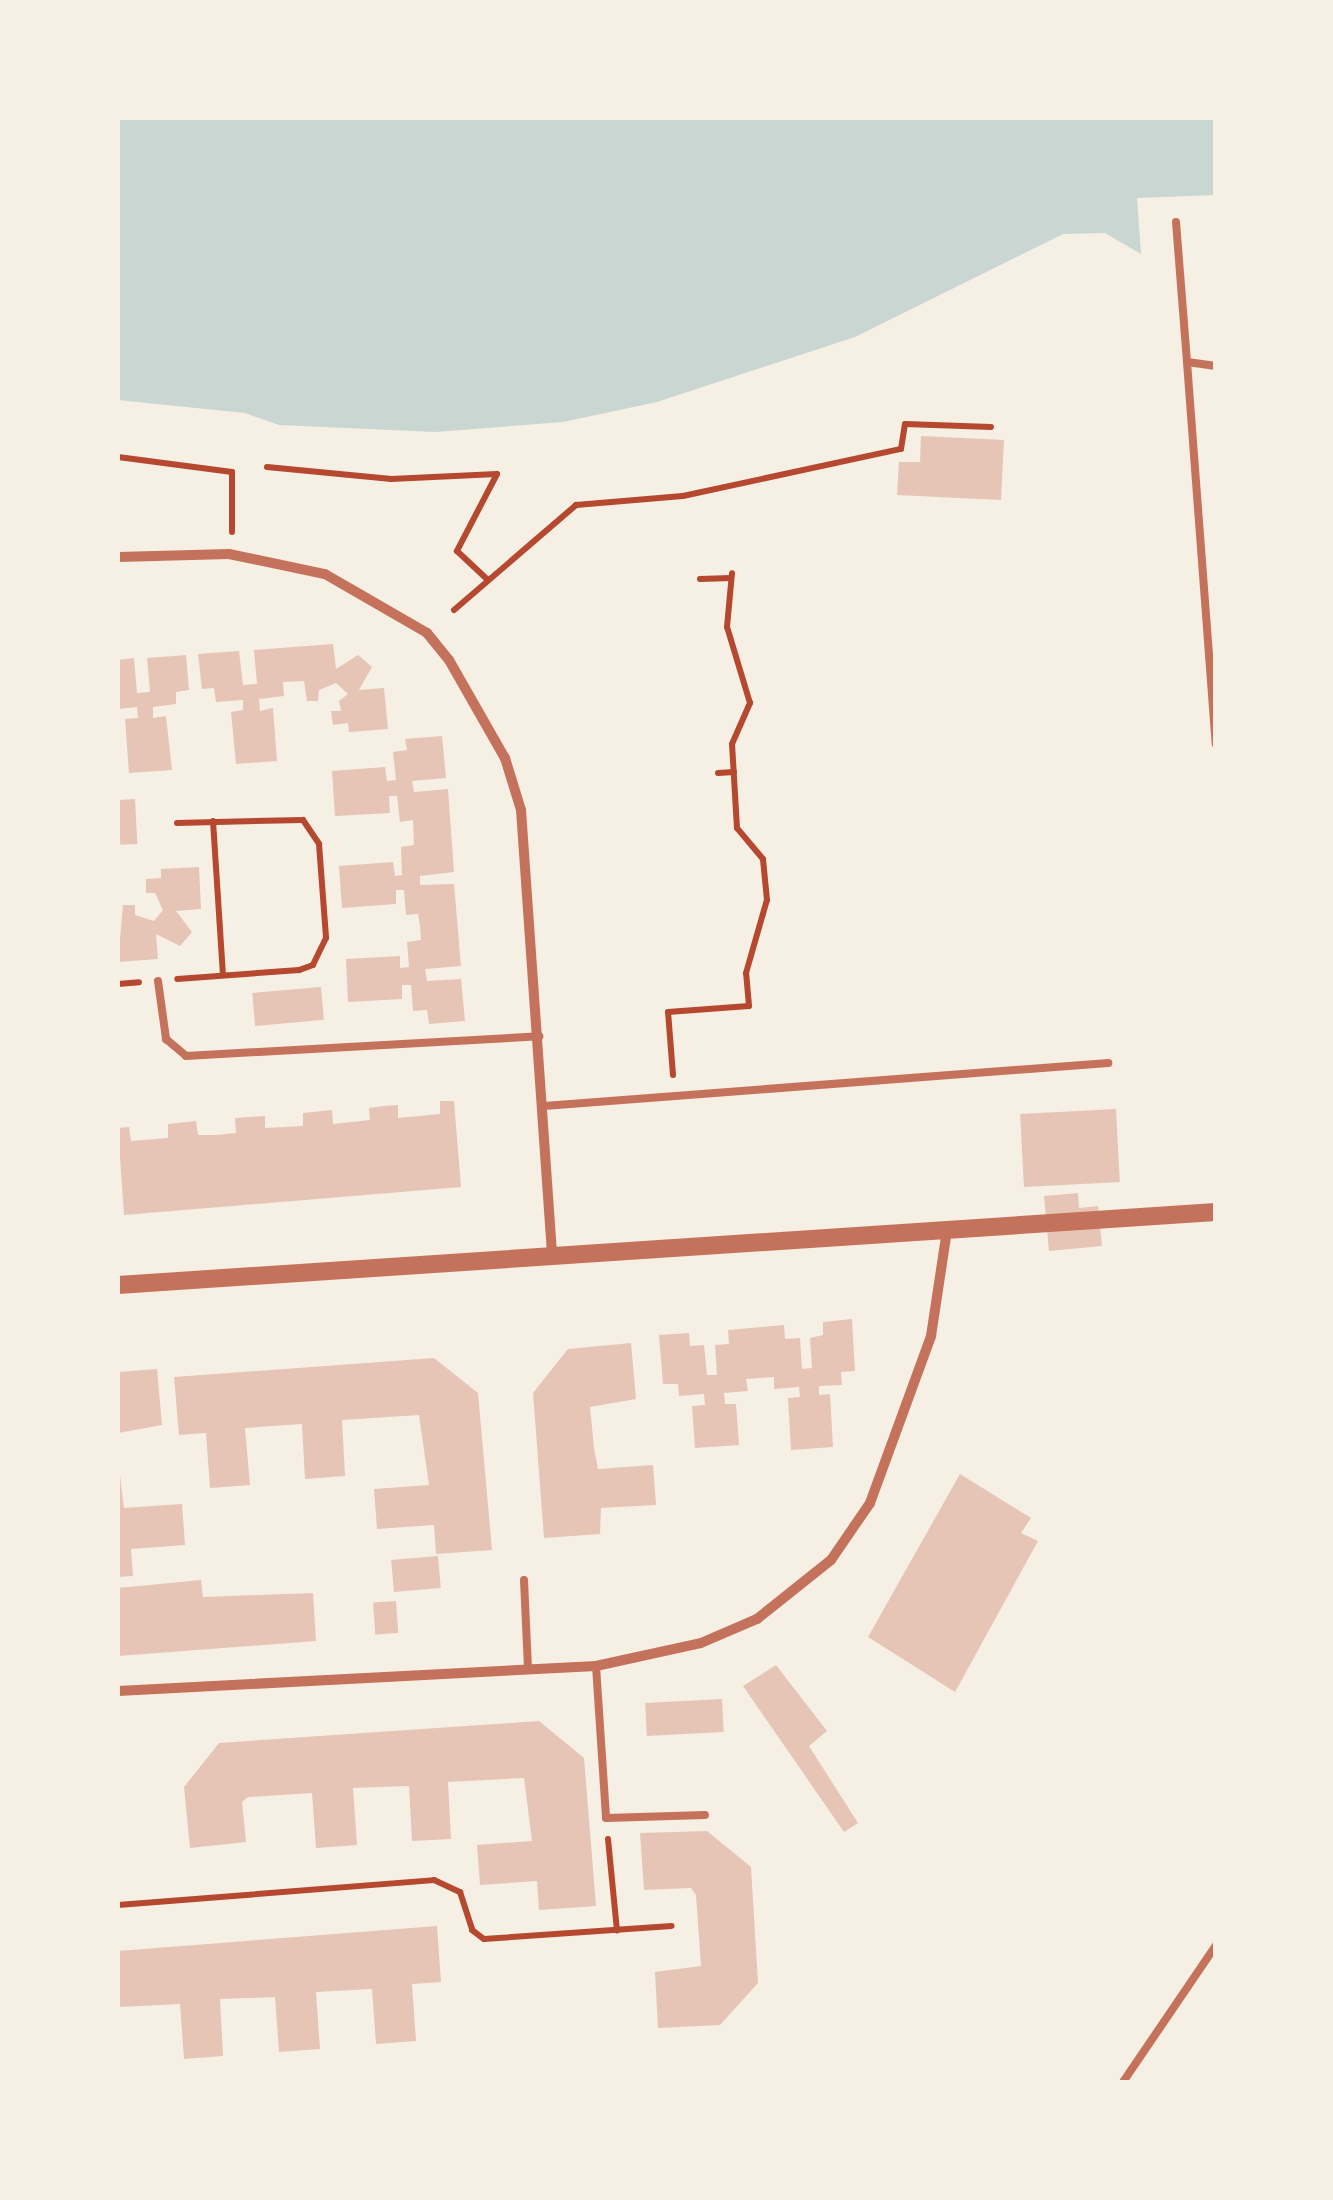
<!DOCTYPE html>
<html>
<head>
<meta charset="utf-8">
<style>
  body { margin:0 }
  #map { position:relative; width:1333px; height:2200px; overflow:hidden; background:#f6efe4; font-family:"DejaVu Sans",sans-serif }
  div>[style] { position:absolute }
  .water>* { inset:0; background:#c9d6d2 }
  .building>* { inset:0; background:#e6c5b7; transform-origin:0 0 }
  .path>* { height:6px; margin:-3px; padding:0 3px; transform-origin:3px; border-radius:3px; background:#b5482f }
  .service>* { height:8px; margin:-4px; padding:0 4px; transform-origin:4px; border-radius:4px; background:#c5725c }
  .minor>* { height:10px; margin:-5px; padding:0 5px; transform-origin:5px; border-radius:5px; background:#c5725c }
  .tertiary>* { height:18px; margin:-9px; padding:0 9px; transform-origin:9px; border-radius:9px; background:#c5725c }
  span { translate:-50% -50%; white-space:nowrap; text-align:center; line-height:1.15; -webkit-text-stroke:9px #f6efe4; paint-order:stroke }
  .frame { position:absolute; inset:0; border:120px solid #f6efe4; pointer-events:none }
</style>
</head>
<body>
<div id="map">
  <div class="water">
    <div style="clip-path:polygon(118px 118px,1215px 118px,1215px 195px,1137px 198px,1141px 254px,1105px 233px,1063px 234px,855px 337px,657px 402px,563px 422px,435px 432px,279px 425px,245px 413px,118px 400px)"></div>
  </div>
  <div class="building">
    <div style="clip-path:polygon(921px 436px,1004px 440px,1001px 500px,897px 495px,899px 462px,920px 462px)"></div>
    <div style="clip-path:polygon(333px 644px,336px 669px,358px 655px,372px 667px,359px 690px,384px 688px,388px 729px,349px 732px,348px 723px,333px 725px,331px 711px,341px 711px,339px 701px,348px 694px,336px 683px,319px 690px,318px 701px,307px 701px,304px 681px,283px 682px,284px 696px,259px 699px,260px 711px,273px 708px,277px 761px,236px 764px,231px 712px,243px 710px,243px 700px,216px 702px,214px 688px,202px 689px,198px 654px,239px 651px,243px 685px,257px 684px,254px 650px)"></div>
    <div style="clip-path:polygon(186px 655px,189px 690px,176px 692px,176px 704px,153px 707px,153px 718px,166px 716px,172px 770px,129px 773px,125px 719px,138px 718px,137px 707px,118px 709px,118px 660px,134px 658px,137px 693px,150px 692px,147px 658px)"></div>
    <div style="clip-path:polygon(442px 736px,446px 778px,412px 781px,414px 792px,448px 789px,454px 872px,420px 876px,420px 885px,454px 884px,461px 966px,425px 969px,427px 981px,461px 979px,465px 1021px,429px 1024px,427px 1010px,413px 1011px,411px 985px,402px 985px,402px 999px,348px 1002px,346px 959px,400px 956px,400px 968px,409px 967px,407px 942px,421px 940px,420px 926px,418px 914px,406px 915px,404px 890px,396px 890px,396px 904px,342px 908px,339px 866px,393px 862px,395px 876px,402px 875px,401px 847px,414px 845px,413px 820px,400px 822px,397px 796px,389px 796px,390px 813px,335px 816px,332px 771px,385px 767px,387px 781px,396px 780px,393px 752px,407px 750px,405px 739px)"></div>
    <div style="left:135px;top:799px;width:45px;height:17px;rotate:87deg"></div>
    <div style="clip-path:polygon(199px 867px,201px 909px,176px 911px,192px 932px,180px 946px,156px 934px,158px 959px,118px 962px,123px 905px,135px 905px,135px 915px,154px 921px,163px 910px,155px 893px,146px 893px,146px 879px,161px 878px,161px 869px)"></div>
    <div style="left:321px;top:987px;width:33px;height:69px;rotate:85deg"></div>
    <div style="clip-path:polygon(440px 1101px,454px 1101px,461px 1187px,124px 1215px,118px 1128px,129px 1127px,131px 1141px,168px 1138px,168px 1124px,196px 1121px,198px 1135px,216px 1135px,236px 1133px,235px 1118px,265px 1116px,265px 1128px,303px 1126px,303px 1113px,332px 1110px,333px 1124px,370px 1120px,369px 1108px,384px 1106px,398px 1105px,398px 1118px,440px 1114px)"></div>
    <div style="left:1116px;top:1109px;width:73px;height:96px;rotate:87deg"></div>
    <div style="clip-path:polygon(1078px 1193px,1079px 1208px,1098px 1206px,1102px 1246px,1049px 1251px,1044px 1196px)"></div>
    <div style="clip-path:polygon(852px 1319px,855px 1371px,841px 1372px,842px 1385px,819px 1386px,819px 1395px,830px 1394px,833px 1447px,791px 1450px,788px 1398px,800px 1397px,799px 1387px,774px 1389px,774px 1377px,746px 1379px,748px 1391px,724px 1393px,725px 1404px,736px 1404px,739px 1445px,695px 1448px,692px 1406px,705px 1405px,704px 1394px,679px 1396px,678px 1384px,663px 1384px,659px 1335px,689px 1333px,690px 1346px,704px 1345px,707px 1375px,717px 1375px,715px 1345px,729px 1344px,728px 1330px,784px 1325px,785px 1339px,800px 1338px,802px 1369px,812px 1368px,810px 1338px,823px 1335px,823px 1322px)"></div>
    <div style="clip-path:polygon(631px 1343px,636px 1399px,590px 1407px,594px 1448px,598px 1469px,653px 1465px,656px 1505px,601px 1508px,600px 1534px,544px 1538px,533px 1393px,568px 1349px)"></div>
    <div style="clip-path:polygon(434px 1358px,478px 1393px,492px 1550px,436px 1554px,434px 1525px,377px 1529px,374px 1489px,429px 1485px,419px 1415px,342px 1420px,345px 1476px,305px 1479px,302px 1424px,245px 1428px,250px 1485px,210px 1488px,206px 1433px,179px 1435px,174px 1377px)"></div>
    <div style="clip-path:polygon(157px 1369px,162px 1425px,118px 1433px,118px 1372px)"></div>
    <div style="clip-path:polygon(118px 1459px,124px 1508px,182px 1504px,185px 1545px,131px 1549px,133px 1576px,118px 1577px)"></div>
    <div style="clip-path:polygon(960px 1474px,1031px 1518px,1021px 1533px,1038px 1541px,955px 1692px,868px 1637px)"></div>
    <div style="left:438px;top:1556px;width:32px;height:47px;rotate:85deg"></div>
    <div style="clip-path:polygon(201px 1580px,203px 1597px,313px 1593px,316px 1641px,118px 1656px,118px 1588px)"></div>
    <div style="left:396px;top:1601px;width:32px;height:23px;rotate:86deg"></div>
    <div style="clip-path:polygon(776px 1665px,827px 1731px,809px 1746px,858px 1823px,844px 1832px,743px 1686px)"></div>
    <div style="left:722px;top:1699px;width:33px;height:77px;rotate:87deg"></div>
    <div style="clip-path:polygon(539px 1721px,584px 1758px,596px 1906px,539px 1910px,537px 1881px,480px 1885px,477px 1845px,532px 1841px,524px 1778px,448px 1782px,451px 1839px,412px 1841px,409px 1786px,353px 1788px,357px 1845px,316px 1848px,312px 1793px,248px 1797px,242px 1802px,246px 1842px,190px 1848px,184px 1787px,219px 1743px)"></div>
    <div style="clip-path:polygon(707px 1831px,751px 1867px,758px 1983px,720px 2025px,658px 2028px,655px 1972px,701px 1966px,696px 1895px,691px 1888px,644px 1890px,640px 1833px)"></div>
    <div style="clip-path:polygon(437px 1926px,441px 1982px,412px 1984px,416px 2041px,376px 2044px,372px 1989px,316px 1992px,320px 2049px,279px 2052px,275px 1997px,220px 1999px,223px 2056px,184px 2059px,180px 2004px,118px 2007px,118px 1951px)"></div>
  </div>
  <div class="path">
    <div style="left:118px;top:457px;width:115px;rotate:7.5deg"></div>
    <div style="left:232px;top:472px;width:60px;rotate:90deg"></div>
    <div style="left:267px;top:467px;width:125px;rotate:5.5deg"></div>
    <div style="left:391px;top:479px;width:106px;rotate:-2.7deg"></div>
    <div style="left:497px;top:474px;width:87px;rotate:117.5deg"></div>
    <div style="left:457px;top:551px;width:42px;rotate:43.1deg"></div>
    <div style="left:700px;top:579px;width:31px;rotate:-2deg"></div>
    <div style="left:454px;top:610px;width:161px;rotate:-40.7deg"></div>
    <div style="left:576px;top:505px;width:107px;rotate:-4.8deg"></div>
    <div style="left:683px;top:496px;width:223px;rotate:-12.2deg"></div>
    <div style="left:901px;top:449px;width:25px;rotate:-81deg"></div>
    <div style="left:905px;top:424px;width:86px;rotate:2deg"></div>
    <div style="left:718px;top:773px;width:16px;rotate:-4deg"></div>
    <div style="left:213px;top:821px;width:154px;rotate:86.3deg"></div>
    <div style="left:177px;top:823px;width:126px;rotate:-1.4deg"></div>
    <div style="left:303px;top:820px;width:29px;rotate:56deg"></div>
    <div style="left:319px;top:844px;width:94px;rotate:85.7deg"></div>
    <div style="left:326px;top:938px;width:30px;rotate:116deg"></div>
    <div style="left:313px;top:965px;width:15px;rotate:160deg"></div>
    <div style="left:299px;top:970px;width:122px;rotate:175.8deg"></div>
    <div style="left:118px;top:984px;width:21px;rotate:-5deg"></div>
    <div style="left:673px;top:1075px;width:63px;rotate:-94.5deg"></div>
    <div style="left:668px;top:1012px;width:81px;rotate:-4.2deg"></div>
    <div style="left:749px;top:1006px;width:33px;rotate:-95deg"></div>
    <div style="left:746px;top:973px;width:76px;rotate:-74deg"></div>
    <div style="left:767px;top:900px;width:41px;rotate:-95.6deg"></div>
    <div style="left:763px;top:859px;width:40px;rotate:-130deg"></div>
    <div style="left:737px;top:828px;width:84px;rotate:-93.4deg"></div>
    <div style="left:732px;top:744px;width:45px;rotate:-66.3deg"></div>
    <div style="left:750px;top:703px;width:79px;rotate:-106.8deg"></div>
    <div style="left:727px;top:627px;width:54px;rotate:-84.7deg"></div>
    <div style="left:608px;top:1839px;width:92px;rotate:84.4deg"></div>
    <div style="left:118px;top:1905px;width:317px;rotate:-4.5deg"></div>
    <div style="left:434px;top:1880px;width:29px;rotate:25deg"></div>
    <div style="left:460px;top:1892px;width:40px;rotate:72deg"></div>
    <div style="left:472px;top:1930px;width:15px;rotate:37deg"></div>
    <div style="left:484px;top:1939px;width:188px;rotate:-4deg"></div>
  </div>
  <div class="service">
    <div style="left:1176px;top:222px;width:140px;rotate:85.5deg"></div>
    <div style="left:1216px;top:366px;width:29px;rotate:-172deg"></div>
    <div style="left:1187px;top:362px;width:383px;rotate:85.7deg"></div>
    <div style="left:158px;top:981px;width:59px;rotate:82.1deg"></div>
    <div style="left:166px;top:1039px;width:26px;rotate:40deg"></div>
    <div style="left:186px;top:1056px;width:354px;rotate:-3.2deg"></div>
    <div style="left:544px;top:1106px;width:566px;rotate:-4.36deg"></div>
    <div style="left:524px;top:1580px;width:87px;rotate:87.4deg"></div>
    <div style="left:596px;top:1666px;width:152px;rotate:86.2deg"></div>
    <div style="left:606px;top:1818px;width:99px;rotate:-1.7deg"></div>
    <div style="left:1123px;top:2082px;width:166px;rotate:-55.8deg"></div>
  </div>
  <div class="minor">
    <div style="left:118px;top:557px;width:111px;rotate:-1.5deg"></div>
    <div style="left:229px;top:554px;width:98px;rotate:11.8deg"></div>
    <div style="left:325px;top:574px;width:118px;rotate:30deg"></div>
    <div style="left:427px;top:633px;width:35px;rotate:51deg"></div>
    <div style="left:449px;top:660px;width:113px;rotate:60.3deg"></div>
    <div style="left:505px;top:758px;width:54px;rotate:72.9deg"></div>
    <div style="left:521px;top:810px;width:449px;rotate:86deg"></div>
    <div style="left:118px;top:1691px;width:479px;rotate:-3deg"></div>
    <div style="left:596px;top:1666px;width:107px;rotate:-12.4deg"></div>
    <div style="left:701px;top:1643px;width:61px;rotate:-23.2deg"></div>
    <div style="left:757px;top:1619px;width:95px;rotate:-38.6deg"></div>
    <div style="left:831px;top:1560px;width:69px;rotate:-55.6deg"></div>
    <div style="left:870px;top:1503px;width:178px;rotate:-69.9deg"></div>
    <div style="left:931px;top:1336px;width:107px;rotate:-81.4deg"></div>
  </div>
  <div class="tertiary">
    <div style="left:118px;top:1285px;width:1100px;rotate:-3.8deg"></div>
  </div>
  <div class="frame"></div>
</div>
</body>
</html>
